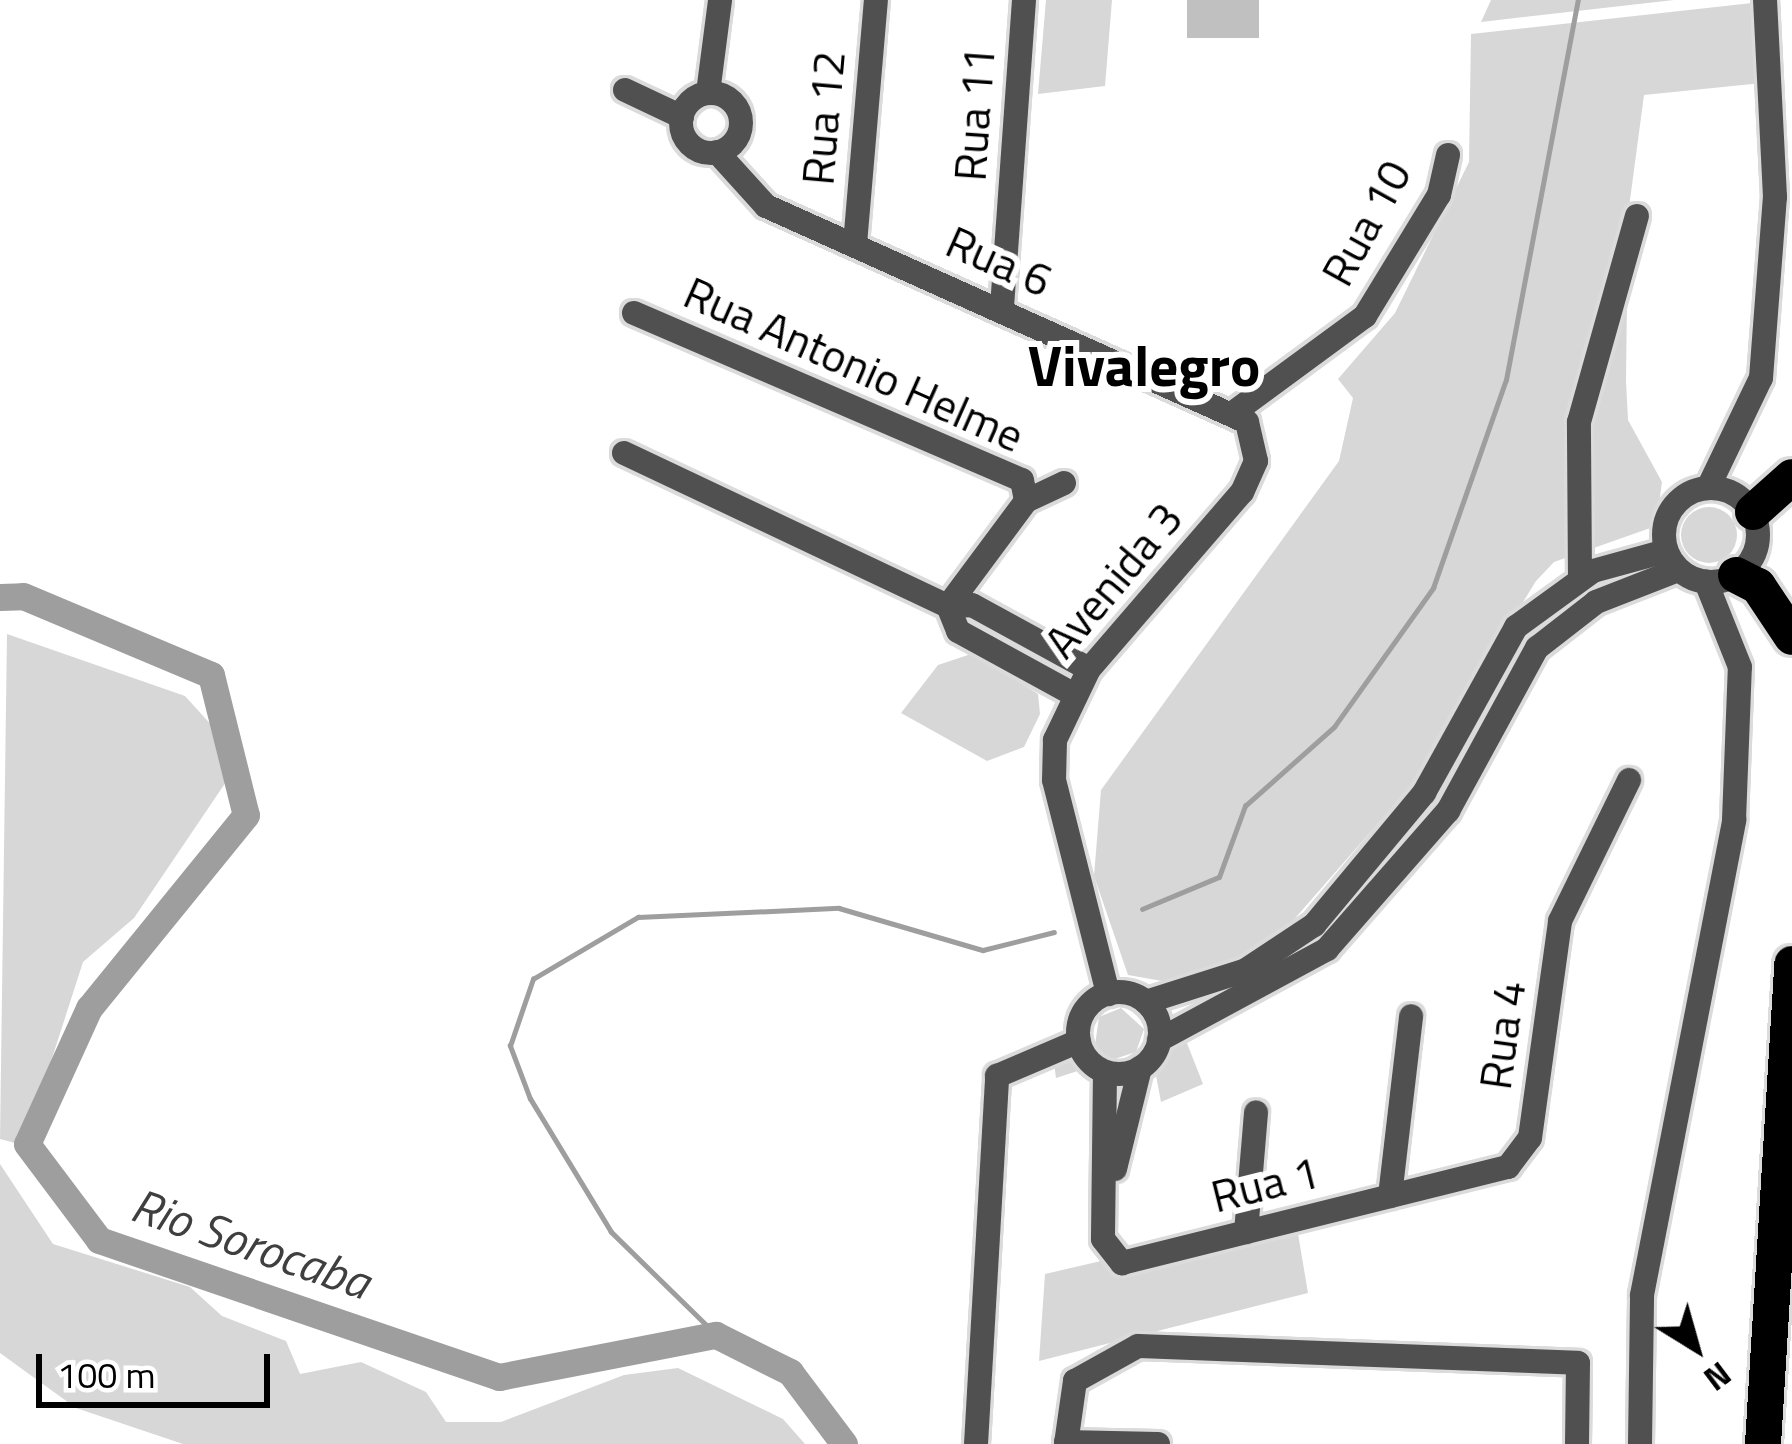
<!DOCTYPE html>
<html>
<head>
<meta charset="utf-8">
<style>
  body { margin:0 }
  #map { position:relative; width:1792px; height:1444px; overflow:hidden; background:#fff; font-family:"Titillium Web",sans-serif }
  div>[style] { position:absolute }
  .green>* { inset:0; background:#d7d7d7 }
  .round { border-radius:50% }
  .stream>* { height:4.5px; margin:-2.25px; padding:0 2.25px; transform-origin:2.25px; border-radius:2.25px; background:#9e9e9e }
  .river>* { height:27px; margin:-13.5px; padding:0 13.5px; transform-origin:13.5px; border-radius:13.5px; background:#9e9e9e }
  .building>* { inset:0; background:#c0c0c0; transform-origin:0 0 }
  .roads { filter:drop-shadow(3px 0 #dbdbdb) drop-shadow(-3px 0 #dbdbdb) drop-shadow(0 3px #dbdbdb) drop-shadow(0 -3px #dbdbdb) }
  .minor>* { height:24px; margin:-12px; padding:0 12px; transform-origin:12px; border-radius:12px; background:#505050 }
  .minor>.ring { margin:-12px; padding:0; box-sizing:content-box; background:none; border:24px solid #505050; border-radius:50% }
  .highway>* { height:36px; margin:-18px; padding:0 18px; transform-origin:18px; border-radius:18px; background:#000 }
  span { translate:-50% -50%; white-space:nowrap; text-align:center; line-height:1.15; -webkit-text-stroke:12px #fff; paint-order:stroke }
  .street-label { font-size:45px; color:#000 }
  .water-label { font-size:48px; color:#3f3f3f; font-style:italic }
  .district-label { font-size:57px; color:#000; font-weight:700 }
  .north { position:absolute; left:1636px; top:1288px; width:120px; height:120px; -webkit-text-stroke:9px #fff; paint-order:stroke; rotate:143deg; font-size:33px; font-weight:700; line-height:48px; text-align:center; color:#000 }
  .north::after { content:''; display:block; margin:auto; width:42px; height:54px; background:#000; clip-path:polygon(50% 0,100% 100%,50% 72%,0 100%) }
  .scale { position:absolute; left:36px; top:1354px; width:234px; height:54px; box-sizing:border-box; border:6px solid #000; border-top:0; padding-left:15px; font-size:36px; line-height:42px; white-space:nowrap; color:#000; -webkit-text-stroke:9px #fff; paint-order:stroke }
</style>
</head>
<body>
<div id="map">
  <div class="green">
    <div style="clip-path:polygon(1046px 0,1112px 0,1105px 86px,1038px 94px)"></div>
    <div style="clip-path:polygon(1491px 0,1674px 0,1481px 22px)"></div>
    <div style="clip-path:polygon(1752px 3px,1762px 83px,1644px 95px,1628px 215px,1626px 381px,1628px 420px,1662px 482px,1656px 526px,1554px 562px,1536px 581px,1408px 789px,1290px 924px,1231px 962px,1162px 981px,1128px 975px,1094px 876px,1101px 790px,1339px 461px,1353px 398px,1338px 379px,1395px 313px,1469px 162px,1471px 34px)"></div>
    <div class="round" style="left:1681px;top:507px;width:56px;height:56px"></div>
    <div style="clip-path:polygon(7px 634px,185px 696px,224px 739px,230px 776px,134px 918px,83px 962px,26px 1139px,15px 1143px,0 1139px)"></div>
    <div style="clip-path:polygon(974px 653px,1038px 694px,1040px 714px,1024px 747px,987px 761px,901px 713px,938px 665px)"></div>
    <div style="clip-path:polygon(1121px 1008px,1144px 1029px,1136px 1052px,1056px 1078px,1054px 1063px,1095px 1045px,1099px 1017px)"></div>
    <div style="clip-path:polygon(1181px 1028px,1203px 1084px,1161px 1102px,1153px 1059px)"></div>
    <div style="clip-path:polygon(0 1164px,53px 1244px,190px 1287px,222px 1316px,286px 1341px,300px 1374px,361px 1362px,426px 1392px,446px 1422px,501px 1422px,624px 1375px,678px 1368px,783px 1419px,805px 1444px,183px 1444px,76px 1408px,0 1353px)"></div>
    <div style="clip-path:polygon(1295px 1216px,1308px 1293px,1039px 1361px,1045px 1274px)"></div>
  </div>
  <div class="stream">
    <div style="left:1142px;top:909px;width:83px;rotate:-22.6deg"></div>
    <div style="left:1219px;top:877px;width:76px;rotate:-69.9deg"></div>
    <div style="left:1245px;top:806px;width:119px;rotate:-41.6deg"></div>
    <div style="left:1334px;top:727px;width:171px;rotate:-54.5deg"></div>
    <div style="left:1433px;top:588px;width:220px;rotate:-70.7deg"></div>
    <div style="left:1506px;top:380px;width:387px;rotate:-79.3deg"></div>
    <div style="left:716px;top:1335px;width:147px;rotate:-135.6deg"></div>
    <div style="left:611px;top:1232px;width:156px;rotate:-121.3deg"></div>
    <div style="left:530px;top:1099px;width:57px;rotate:-110.7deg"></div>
    <div style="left:510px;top:1046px;width:71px;rotate:-71.1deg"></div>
    <div style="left:533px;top:979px;width:122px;rotate:-30.6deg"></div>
    <div style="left:638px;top:917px;width:201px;rotate:-2.6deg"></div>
    <div style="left:839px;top:908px;width:150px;rotate:16.3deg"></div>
    <div style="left:983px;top:950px;width:73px;rotate:-14.2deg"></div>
  </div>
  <div class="river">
    <div style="left:0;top:597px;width:23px;rotate:-2deg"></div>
    <div style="left:23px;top:596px;width:204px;rotate:22.8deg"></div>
    <div style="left:211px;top:675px;width:144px;rotate:76deg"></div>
    <div style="left:246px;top:815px;width:249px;rotate:129.1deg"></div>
    <div style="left:89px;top:1008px;width:149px;rotate:114.5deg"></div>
    <div style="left:27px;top:1144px;width:120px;rotate:53.1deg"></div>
    <div style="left:99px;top:1240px;width:423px;rotate:18.9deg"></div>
    <div style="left:499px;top:1377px;width:221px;rotate:-11deg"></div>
    <div style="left:716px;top:1335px;width:83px;rotate:26.6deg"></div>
    <div style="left:790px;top:1372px;width:90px;rotate:53.1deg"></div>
  </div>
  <div class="building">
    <div style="left:1187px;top:0;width:72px;height:38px"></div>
  </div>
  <div class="roads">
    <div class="minor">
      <div style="left:625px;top:90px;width:63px;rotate:25.3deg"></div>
      <div style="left:708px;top:93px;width:94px;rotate:-82.6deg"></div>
      <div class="ring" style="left:681px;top:93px;width:36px;height:36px"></div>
      <div style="left:717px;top:152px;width:73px;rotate:47.8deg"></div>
      <div style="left:766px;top:206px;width:527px;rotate:24.18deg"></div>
      <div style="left:1247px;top:422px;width:40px;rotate:77deg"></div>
      <div style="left:1256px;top:461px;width:34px;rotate:114deg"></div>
      <div style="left:1242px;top:492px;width:234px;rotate:130.8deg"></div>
      <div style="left:1089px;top:669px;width:79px;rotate:115.6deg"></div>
      <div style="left:1055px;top:740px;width:40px;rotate:91.4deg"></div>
      <div style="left:1054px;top:780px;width:221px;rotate:75.8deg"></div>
      <div style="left:855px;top:244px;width:245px;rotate:-85.1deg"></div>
      <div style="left:1002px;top:307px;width:308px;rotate:-85.9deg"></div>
      <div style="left:634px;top:313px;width:422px;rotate:23.3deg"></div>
      <div style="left:1022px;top:480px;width:21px;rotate:79deg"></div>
      <div style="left:1233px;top:413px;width:164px;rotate:-36.3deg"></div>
      <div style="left:1365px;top:316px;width:142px;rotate:-58.6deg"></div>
      <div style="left:1439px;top:195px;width:41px;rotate:-77.3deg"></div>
      <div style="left:624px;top:453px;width:358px;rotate:25.3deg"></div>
      <div style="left:948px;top:606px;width:24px;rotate:-2deg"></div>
      <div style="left:972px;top:605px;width:133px;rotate:28.7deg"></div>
      <div class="ring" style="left:1664px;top:488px;width:70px;height:70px"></div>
      <div style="left:1708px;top:488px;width:122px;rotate:-64.3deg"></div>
      <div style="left:1761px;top:378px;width:182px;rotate:-85.6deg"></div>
      <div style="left:1775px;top:197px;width:197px;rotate:-92.9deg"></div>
      <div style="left:1580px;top:579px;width:157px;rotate:-90.4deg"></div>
      <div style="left:1579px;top:422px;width:214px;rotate:-74.3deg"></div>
      <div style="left:948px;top:606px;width:131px;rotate:-53.4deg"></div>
      <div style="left:1026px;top:501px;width:42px;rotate:-25.3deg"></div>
      <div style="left:948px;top:606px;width:27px;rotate:68deg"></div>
      <div style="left:958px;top:631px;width:131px;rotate:28.7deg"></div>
      <div class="ring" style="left:1078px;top:992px;width:58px;height:58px"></div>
      <div style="left:1146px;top:1002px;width:105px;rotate:-17.7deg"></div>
      <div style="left:1246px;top:970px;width:82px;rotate:-33.5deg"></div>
      <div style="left:1314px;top:925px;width:172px;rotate:-50.2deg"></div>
      <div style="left:1424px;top:793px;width:190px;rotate:-61deg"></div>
      <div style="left:1516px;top:627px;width:95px;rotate:-36deg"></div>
      <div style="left:1593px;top:571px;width:76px;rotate:-15.3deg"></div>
      <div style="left:1159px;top:1040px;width:191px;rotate:-28.4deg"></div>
      <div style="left:1327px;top:949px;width:184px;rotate:-48.8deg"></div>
      <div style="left:1448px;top:811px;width:186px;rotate:-61.4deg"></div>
      <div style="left:1537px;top:648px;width:75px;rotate:-37.9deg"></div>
      <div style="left:1596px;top:602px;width:88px;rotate:-21.3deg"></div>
      <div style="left:1105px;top:1072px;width:167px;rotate:90.7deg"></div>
      <div style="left:1103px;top:1239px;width:31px;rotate:52deg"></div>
      <div style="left:1122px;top:1263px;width:398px;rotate:-14deg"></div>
      <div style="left:1508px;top:1167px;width:36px;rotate:-53deg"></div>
      <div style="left:1530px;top:1138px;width:219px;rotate:-82.1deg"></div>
      <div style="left:1560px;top:921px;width:157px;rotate:-63.9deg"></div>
      <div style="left:1115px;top:1169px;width:104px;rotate:-76.1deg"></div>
      <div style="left:1390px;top:1196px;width:181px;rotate:-83.3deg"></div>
      <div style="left:1246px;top:1232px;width:120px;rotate:-85.2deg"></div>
      <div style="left:1066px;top:1442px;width:92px;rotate:1.2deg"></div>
      <div style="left:976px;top:1444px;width:369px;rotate:-86.7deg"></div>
      <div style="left:997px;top:1076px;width:89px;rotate:-23.1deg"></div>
      <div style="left:1066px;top:1444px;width:64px;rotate:-81.9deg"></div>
      <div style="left:1075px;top:1381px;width:72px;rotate:-29.1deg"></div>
      <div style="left:1138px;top:1346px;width:440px;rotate:2.2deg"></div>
      <div style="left:1578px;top:1363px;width:81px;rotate:90.7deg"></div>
      <div style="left:1640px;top:1444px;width:149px;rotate:-89.2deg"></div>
      <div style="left:1642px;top:1295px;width:484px;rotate:-79deg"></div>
      <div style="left:1734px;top:820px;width:153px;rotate:-87.8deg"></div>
      <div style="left:1740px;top:667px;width:92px;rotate:-111.8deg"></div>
    </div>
    <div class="highway">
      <div style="left:1753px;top:512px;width:52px;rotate:-41.9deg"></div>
      <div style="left:1736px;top:575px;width:25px;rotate:27deg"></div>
      <div style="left:1758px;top:586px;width:61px;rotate:56.3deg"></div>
      <div style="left:1763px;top:1444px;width:481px;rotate:-86.5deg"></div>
    </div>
  </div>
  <div class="street-label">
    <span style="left:974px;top:114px;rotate:-86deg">Rua 11</span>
    <span style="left:823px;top:118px;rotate:-85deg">Rua 12</span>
    <span style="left:1366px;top:223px;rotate:-61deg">Rua 10</span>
    <span style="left:999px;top:261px;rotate:24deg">Rua 6</span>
    <span style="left:854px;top:364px;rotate:24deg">Rua Antonio Helme</span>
    <span style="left:1113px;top:580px;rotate:-50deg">Avenida 3</span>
    <span style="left:1502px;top:1035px;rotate:-82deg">Rua 4</span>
    <span style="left:1265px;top:1184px;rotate:-14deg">Rua 1</span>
  </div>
  <div class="water-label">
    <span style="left:251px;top:1243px;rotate:19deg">Rio Sorocaba</span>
  </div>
  <div class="district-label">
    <span style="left:1144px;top:365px">Vivalegro</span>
  </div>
  <div class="north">N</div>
  <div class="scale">100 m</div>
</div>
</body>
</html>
